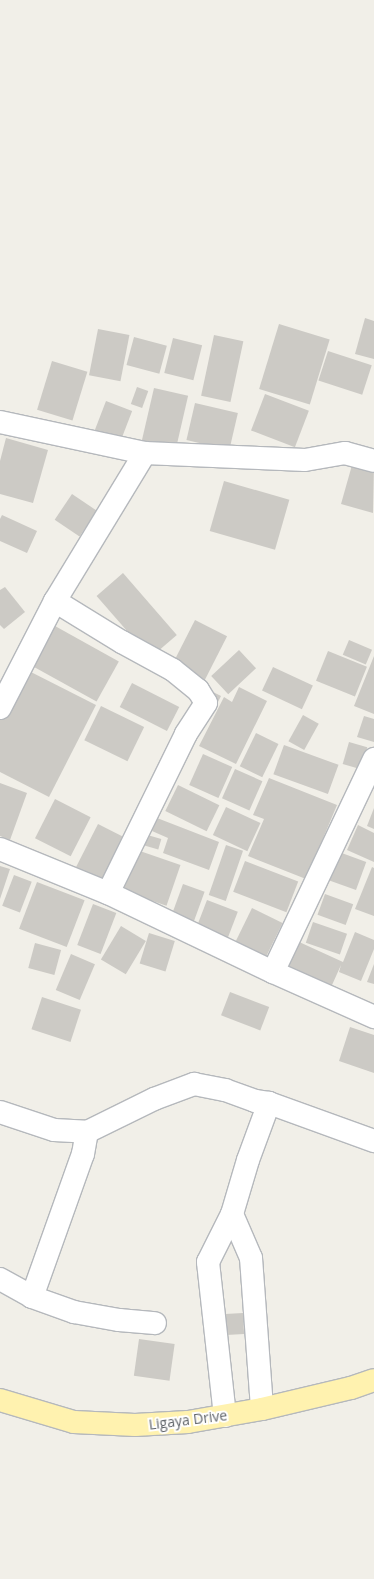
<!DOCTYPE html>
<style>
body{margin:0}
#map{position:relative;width:374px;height:1579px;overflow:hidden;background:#f1efe8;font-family:"Open Sans",sans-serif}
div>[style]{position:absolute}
.building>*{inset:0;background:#cccac5;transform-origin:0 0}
.roads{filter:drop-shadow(1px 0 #b5b8bc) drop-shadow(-1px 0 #b5b8bc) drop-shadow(0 1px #b5b8bc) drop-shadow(0 -1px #b5b8bc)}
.minor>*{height:22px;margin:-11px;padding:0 11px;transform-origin:11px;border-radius:11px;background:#fff}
.primary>*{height:22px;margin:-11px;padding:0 11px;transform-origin:11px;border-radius:11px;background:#fff2af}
span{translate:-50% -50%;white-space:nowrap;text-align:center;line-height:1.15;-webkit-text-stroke:4px #fff;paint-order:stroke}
.street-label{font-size:14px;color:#5f6368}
</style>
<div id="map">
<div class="building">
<div style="clip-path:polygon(365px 318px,374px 321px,374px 359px,355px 354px)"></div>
<div style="left:279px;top:324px;width:53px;height:68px;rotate:17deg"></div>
<div style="left:98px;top:329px;width:32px;height:47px;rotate:11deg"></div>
<div style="left:214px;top:335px;width:30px;height:62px;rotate:12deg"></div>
<div style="left:134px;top:337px;width:34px;height:29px;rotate:15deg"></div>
<div style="left:173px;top:338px;width:30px;height:36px;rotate:14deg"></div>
<div style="left:328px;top:351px;width:46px;height:31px;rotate:18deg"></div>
<div style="left:52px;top:361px;width:37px;height:51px;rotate:17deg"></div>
<div style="left:137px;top:387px;width:12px;height:18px;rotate:20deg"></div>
<div style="left:154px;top:388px;width:35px;height:55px;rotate:13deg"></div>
<div style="left:265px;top:394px;width:47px;height:39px;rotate:21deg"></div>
<div style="left:106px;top:401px;width:28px;height:34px;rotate:21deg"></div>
<div style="left:195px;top:403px;width:44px;height:38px;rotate:13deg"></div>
<div style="clip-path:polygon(6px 438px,48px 450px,33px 503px,0 494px,0 461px)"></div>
<div style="clip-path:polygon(354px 458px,374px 464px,373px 513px,341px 504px)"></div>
<div style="left:224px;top:481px;width:68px;height:52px;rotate:16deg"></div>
<div style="left:72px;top:494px;width:30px;height:31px;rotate:34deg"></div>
<div style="clip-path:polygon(2px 515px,37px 531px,27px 553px,0 541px,0 519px)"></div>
<div style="left:123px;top:573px;width:82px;height:35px;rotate:49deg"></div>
<div style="clip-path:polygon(5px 587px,25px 612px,4px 629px,0 625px,0 590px)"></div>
<div style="left:195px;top:620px;width:36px;height:51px;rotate:27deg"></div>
<div style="left:55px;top:626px;width:73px;height:46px;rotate:29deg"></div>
<div style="left:349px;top:640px;width:25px;height:16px;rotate:23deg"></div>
<div style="left:239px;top:650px;width:25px;height:38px;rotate:47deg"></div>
<div style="left:328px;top:651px;width:42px;height:32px;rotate:22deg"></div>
<div style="clip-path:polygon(374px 656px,374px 714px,354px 706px)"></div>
<div style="left:273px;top:667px;width:44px;height:26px;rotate:25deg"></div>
<div style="clip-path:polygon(25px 669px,96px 705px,49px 797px,0 772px,0 719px)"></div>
<div style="left:132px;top:683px;width:53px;height:27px;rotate:27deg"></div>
<div style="clip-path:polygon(239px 687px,267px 701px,236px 764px,199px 746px,224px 697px,232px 702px)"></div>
<div style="left:213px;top:692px;width:9px;height:16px;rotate:27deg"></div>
<div style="left:101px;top:706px;width:48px;height:38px;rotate:26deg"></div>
<div style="left:303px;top:715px;width:18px;height:30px;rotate:29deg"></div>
<div style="clip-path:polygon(364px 716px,374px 719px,374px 742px,357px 737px)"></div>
<div style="left:256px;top:733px;width:25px;height:37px;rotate:26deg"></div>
<div style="left:349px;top:742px;width:19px;height:23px;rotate:16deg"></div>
<div style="left:284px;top:745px;width:58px;height:31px;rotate:20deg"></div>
<div style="left:203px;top:754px;width:32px;height:34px;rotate:24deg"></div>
<div style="left:235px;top:769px;width:30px;height:32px;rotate:24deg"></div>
<div style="clip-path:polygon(269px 778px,337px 805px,306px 879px,248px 856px,264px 819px,253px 815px)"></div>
<div style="clip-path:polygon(0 783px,27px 793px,10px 840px,0 836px)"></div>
<div style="left:178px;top:785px;width:46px;height:29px;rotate:26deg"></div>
<div style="left:55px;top:799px;width:40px;height:44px;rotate:27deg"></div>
<div style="left:226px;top:807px;width:38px;height:31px;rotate:25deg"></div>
<div style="clip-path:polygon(374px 808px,374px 829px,367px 826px)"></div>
<div style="clip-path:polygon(157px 818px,219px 842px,209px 870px,163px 853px,168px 838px,152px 831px)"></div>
<div style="left:98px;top:824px;width:31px;height:55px;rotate:27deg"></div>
<div style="clip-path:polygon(358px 825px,374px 833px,374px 862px,347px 850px)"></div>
<div style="left:144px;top:834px;width:18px;height:11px;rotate:16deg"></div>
<div style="left:226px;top:845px;width:18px;height:53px;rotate:19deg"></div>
<div style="left:137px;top:850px;width:46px;height:43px;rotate:19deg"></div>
<div style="left:339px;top:852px;width:29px;height:30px;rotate:20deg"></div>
<div style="left:245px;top:861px;width:57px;height:33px;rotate:21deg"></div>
<div style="clip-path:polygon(0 866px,10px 869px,0 899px)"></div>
<div style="clip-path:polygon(372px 867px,374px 868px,374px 916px,355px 909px)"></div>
<div style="left:14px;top:875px;width:19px;height:33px;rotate:21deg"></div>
<div style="left:37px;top:882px;width:51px;height:50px;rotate:21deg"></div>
<div style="left:183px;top:884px;width:23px;height:40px;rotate:20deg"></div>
<div style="left:325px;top:894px;width:30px;height:22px;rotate:20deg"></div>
<div style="left:207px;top:900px;width:33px;height:34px;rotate:21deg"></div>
<div style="left:93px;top:904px;width:25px;height:44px;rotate:21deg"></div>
<div style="left:252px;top:908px;width:34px;height:41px;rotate:26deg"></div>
<div style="left:313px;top:922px;width:36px;height:22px;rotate:19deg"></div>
<div style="left:121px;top:926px;width:29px;height:39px;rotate:31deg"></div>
<div style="clip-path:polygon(355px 932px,374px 940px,374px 949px,361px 981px,339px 972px,341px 965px,328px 994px,282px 973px,297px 941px,343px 962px)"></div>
<div style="left:149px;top:933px;width:27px;height:32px;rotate:17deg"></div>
<div style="left:35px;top:943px;width:27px;height:26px;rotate:15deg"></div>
<div style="left:71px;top:954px;width:26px;height:39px;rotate:23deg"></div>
<div style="clip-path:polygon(374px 964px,374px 984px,367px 982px)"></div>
<div style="left:230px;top:992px;width:42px;height:25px;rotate:21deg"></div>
<div style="left:42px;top:997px;width:41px;height:34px;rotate:18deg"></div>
<div style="clip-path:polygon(350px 1027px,374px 1035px,374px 1073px,339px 1061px)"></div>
<div style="left:243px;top:1313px;width:21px;height:18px;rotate:87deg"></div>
<div style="left:139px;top:1339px;width:36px;height:37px;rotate:8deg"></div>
</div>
<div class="roads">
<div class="minor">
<div style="left:0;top:422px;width:148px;rotate:12.1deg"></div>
<div style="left:145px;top:453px;width:160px;rotate:2.5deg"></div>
<div style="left:305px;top:460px;width:41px;rotate:-9.9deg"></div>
<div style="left:345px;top:453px;width:30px;rotate:15deg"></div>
<div style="left:55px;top:601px;width:79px;rotate:31.5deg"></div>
<div style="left:122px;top:642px;width:58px;rotate:28.8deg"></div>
<div style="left:173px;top:670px;width:32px;rotate:39deg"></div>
<div style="left:198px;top:690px;width:15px;rotate:58deg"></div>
<div style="left:206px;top:703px;width:37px;rotate:123deg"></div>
<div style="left:186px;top:734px;width:177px;rotate:116.1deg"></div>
<div style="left:0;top:708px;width:120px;rotate:-62.8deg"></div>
<div style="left:55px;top:601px;width:173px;rotate:-58.7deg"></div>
<div style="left:0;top:849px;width:117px;rotate:22.2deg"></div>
<div style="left:108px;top:893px;width:183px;rotate:25.6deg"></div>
<div style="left:273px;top:972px;width:111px;rotate:24deg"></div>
<div style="left:273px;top:972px;width:236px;rotate:-64.6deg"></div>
<div style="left:0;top:1112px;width:57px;rotate:18.4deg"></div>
<div style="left:54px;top:1130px;width:33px;rotate:3deg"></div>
<div style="left:87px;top:1132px;width:75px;rotate:-26.2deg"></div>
<div style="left:154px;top:1099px;width:43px;rotate:-20.6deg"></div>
<div style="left:194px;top:1084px;width:32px;rotate:11deg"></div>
<div style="left:225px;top:1090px;width:32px;rotate:20deg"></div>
<div style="left:255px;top:1101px;width:14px;rotate:8deg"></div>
<div style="left:269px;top:1103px;width:112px;rotate:19.9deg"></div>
<div style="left:232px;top:1214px;width:48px;rotate:66.6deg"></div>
<div style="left:251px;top:1258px;width:151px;rotate:85.8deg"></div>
<div style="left:0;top:1279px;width:37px;rotate:29deg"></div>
<div style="left:32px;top:1297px;width:45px;rotate:19.7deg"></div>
<div style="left:74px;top:1312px;width:46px;rotate:10.1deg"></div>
<div style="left:119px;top:1320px;width:36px;rotate:5deg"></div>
<div style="left:32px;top:1297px;width:152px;rotate:-70.4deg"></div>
<div style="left:83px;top:1154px;width:22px;rotate:-80deg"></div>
<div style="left:225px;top:1416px;width:155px;rotate:-96.3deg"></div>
<div style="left:208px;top:1262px;width:54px;rotate:-63.4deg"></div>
<div style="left:232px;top:1214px;width:56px;rotate:-73.5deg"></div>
<div style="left:248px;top:1160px;width:61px;rotate:-69.8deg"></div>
</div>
<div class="primary">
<div style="left:0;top:1400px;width:77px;rotate:16.6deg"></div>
<div style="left:74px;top:1422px;width:61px;rotate:2.8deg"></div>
<div style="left:135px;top:1425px;width:53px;rotate:-3.2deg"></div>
<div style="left:188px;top:1422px;width:75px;rotate:-10deg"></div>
<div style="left:262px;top:1409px;width:91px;rotate:-13.3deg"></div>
<div style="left:351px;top:1388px;width:24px;rotate:-19deg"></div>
</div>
</div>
<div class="street-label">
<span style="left:188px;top:1420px;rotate:-7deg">Ligaya Drive</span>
</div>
</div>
